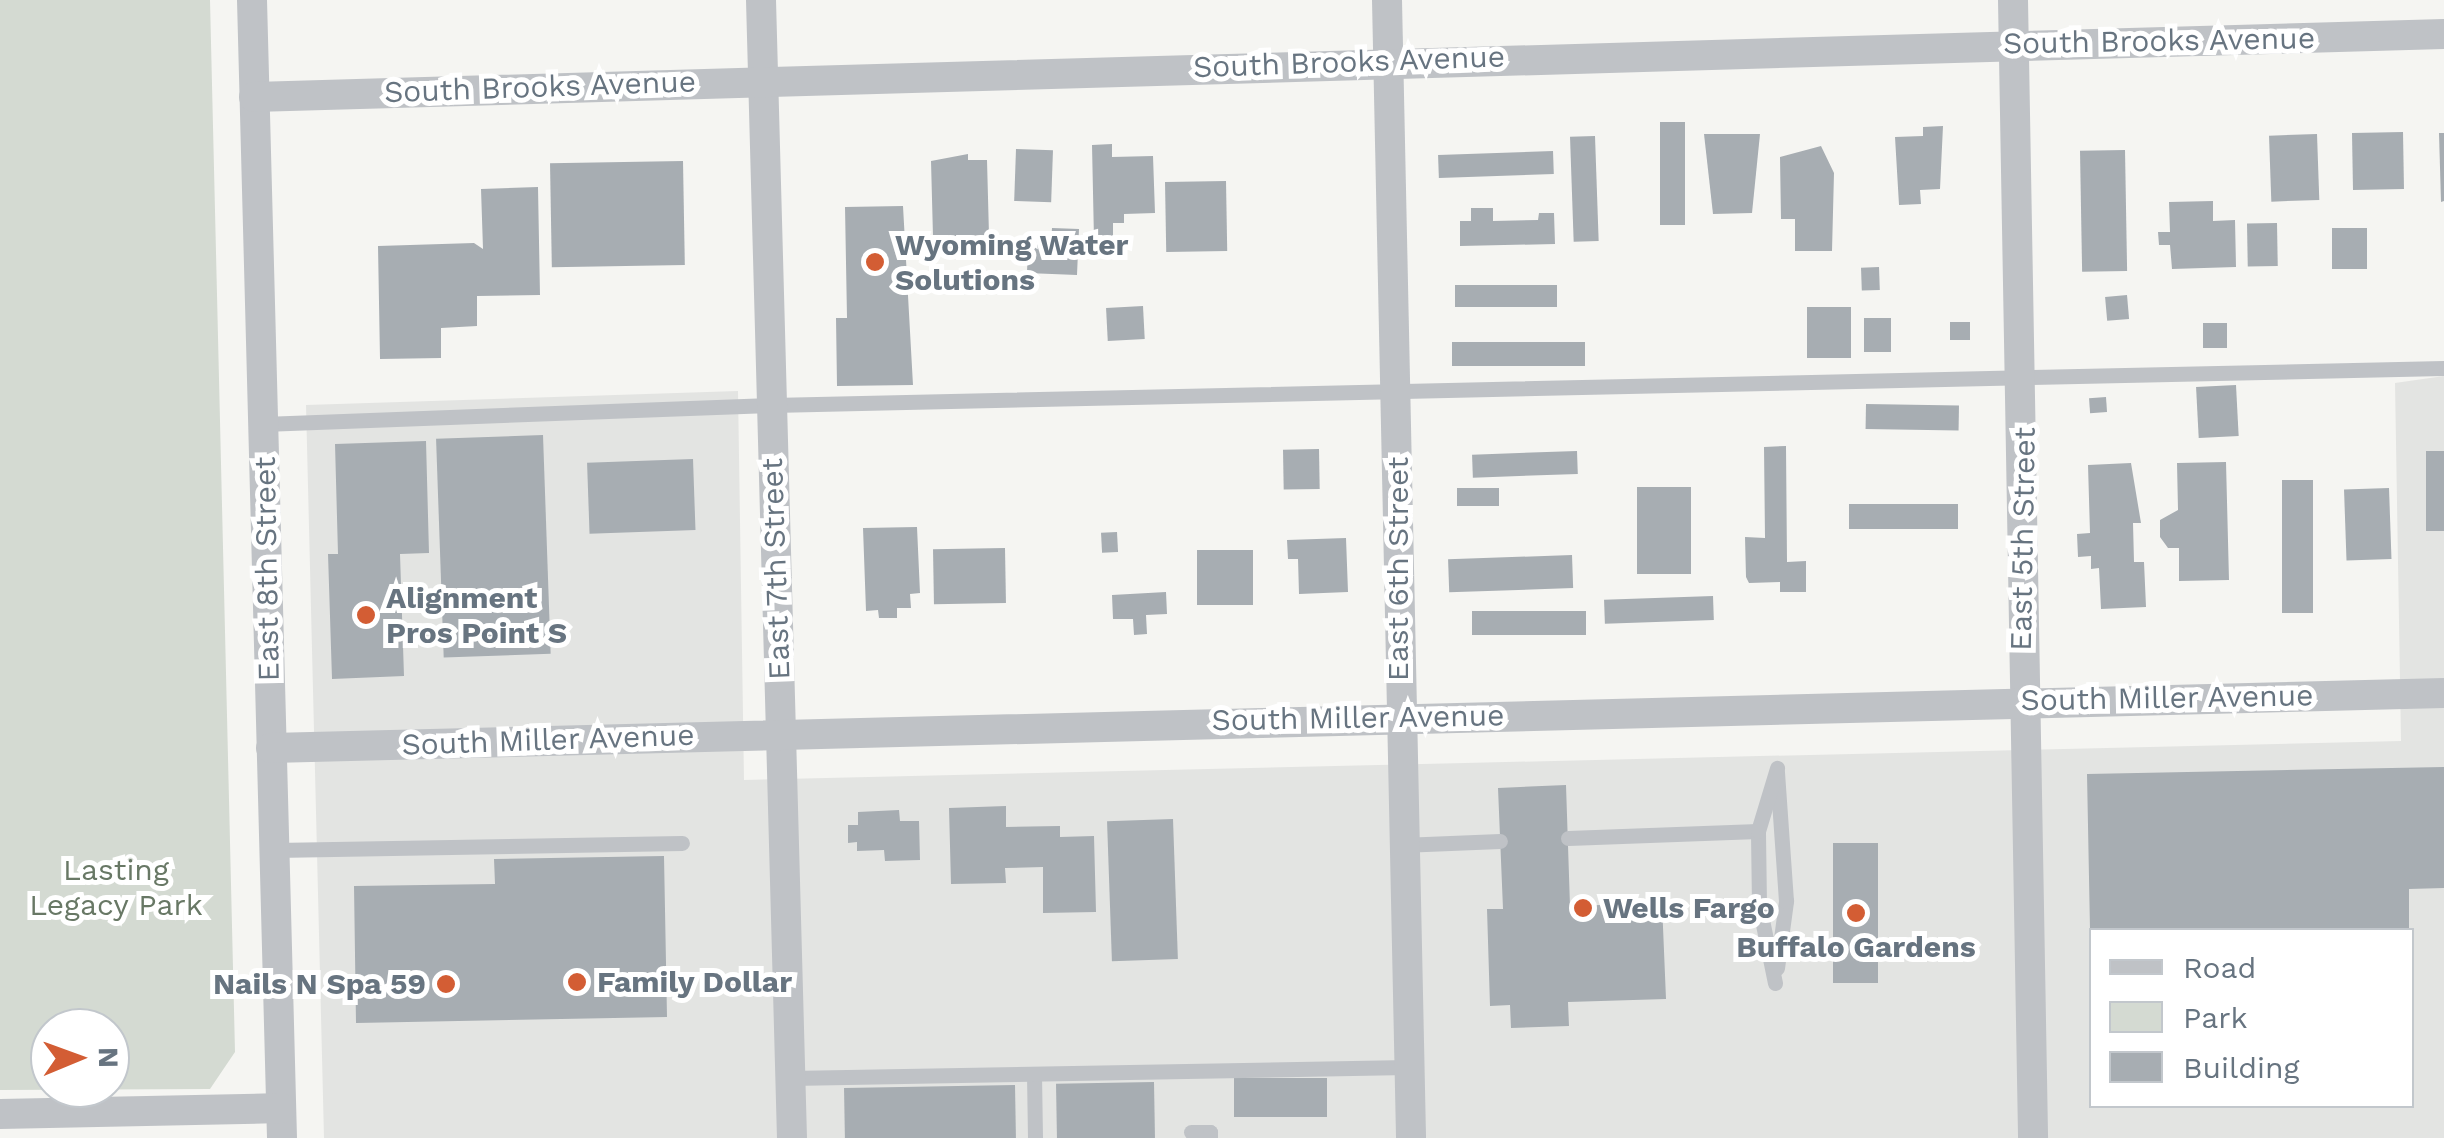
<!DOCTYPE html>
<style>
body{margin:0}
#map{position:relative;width:2444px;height:1138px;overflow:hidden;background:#f5f5f2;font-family:"Work Sans",sans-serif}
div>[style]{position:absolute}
.built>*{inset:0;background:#e3e4e2}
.green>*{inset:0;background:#d4dad2}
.building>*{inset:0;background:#a7adb2;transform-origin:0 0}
.lane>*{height:15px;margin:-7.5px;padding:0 7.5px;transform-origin:7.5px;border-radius:7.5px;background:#bfc2c6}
.street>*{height:30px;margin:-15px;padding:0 15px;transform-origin:15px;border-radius:15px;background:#bfc2c6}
.dots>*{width:28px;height:28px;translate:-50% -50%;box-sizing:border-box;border:5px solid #fff;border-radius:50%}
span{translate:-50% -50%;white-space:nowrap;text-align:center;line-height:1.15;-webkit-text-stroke:10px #fff;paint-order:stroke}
.street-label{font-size:30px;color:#677480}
.poi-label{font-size:30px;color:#677480;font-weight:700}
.left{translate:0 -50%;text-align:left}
.right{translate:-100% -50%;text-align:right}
.park-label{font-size:30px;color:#687865}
.legend{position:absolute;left:2089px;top:928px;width:325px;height:180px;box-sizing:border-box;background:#fff;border:2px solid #c2c7cc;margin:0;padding:12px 18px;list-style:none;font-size:30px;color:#677480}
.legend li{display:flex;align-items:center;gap:20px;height:50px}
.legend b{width:50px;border:2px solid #c2c7cc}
.north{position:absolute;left:30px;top:1008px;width:100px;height:100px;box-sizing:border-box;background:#fff;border:2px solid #c2c7cc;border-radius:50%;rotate:89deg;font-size:28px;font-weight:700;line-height:40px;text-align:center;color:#677480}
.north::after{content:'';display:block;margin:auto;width:35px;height:45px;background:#d35d34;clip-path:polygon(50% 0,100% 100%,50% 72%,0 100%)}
</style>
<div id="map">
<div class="built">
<div style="clip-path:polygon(evenodd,2444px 376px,2444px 1138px,324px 1138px,306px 405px,738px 391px,744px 780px,2401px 741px,2395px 383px,2444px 376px,2092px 930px,2412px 930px,2412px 1106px,2092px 1106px,2092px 930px)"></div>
</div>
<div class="green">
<div style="clip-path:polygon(evenodd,0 0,210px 0,235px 1052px,210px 1089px,0 1090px,0 0,50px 1028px,110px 1028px,110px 1088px,50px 1088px,50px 1028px)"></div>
</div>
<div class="building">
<div style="left:1660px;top:122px;width:25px;height:103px"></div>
<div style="clip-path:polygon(1943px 126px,1940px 189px,1920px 190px,1921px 204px,1899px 205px,1895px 137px,1923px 136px,1923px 127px)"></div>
<div style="left:2403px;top:132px;width:57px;height:51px;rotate:89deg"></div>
<div style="clip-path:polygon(2439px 133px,2444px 133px,2444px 201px,2441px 202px)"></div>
<div style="clip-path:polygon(1704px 134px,1760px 134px,1752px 213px,1713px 214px)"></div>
<div style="left:2317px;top:134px;width:66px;height:48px;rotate:88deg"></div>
<div style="left:1595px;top:136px;width:105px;height:25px;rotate:88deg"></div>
<div style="clip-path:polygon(1112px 144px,1112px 157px,1153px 156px,1155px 213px,1124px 214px,1124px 223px,1113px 223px,1113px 239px,1094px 240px,1092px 145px)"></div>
<div style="clip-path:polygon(1821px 146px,1834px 173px,1832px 251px,1795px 251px,1795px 219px,1781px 219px,1780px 157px)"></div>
<div style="left:1016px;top:149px;width:37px;height:52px;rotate:2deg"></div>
<div style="left:2125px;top:150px;width:121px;height:45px;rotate:89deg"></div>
<div style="left:1553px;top:151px;width:23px;height:115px;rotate:88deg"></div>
<div style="clip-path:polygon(968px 154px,968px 160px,987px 160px,989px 235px,933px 237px,931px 161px)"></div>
<div style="left:683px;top:161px;width:104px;height:133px;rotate:89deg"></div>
<div style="left:1226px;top:181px;width:70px;height:61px;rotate:89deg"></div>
<div style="clip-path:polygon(538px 187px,540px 295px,477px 296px,477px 326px,441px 328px,441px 358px,380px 359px,378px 246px,474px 243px,483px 249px,481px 189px)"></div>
<div style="clip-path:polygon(2213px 201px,2213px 221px,2235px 220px,2236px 267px,2172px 269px,2170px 245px,2159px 245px,2158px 232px,2170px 232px,2169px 202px)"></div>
<div style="clip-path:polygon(903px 206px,913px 385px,837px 386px,836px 318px,847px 318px,845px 207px)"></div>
<div style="clip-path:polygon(1471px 208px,1493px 208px,1493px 221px,1538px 220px,1539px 213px,1554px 213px,1555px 244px,1460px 246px,1460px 221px,1471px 221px)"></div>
<div style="left:2277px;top:223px;width:43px;height:30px;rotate:89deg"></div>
<div style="clip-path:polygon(1052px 228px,1079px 229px,1077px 275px,1027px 273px,1028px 241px,1051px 242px)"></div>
<div style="left:2332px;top:228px;width:35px;height:41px"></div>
<div style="left:1879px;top:267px;width:23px;height:18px;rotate:88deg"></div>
<div style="left:1557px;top:285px;width:22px;height:102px;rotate:90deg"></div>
<div style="left:2127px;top:295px;width:24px;height:22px;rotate:85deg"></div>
<div style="left:1143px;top:306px;width:33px;height:37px;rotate:87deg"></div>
<div style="left:1807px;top:307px;width:44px;height:51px"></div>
<div style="left:1864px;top:318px;width:27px;height:34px"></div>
<div style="left:1950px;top:322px;width:20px;height:18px"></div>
<div style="left:2203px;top:323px;width:24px;height:25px"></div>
<div style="left:1585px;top:342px;width:24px;height:133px;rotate:90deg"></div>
<div style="left:2236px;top:385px;width:51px;height:40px;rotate:87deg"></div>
<div style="left:2106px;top:397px;width:15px;height:17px;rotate:86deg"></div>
<div style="left:1866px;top:404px;width:93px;height:25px;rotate:1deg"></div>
<div style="left:543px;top:435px;width:219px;height:107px;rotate:88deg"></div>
<div style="clip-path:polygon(426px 441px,429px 553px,400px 554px,404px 676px,332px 679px,328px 554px,338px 554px,335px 444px)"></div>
<div style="clip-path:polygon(1786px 446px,1787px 562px,1806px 561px,1806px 592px,1780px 592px,1780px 582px,1749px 583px,1746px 577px,1745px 537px,1765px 538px,1764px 447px)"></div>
<div style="left:1319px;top:449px;width:40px;height:36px;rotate:89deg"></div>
<div style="left:1577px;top:451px;width:23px;height:105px;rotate:88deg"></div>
<div style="left:2444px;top:451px;width:80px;height:18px;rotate:90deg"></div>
<div style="left:693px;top:459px;width:71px;height:106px;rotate:88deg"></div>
<div style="clip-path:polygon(2226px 462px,2229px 580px,2179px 581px,2179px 548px,2168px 548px,2160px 537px,2160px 520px,2178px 510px,2177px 463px)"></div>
<div style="clip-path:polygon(2131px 463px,2141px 523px,2133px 523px,2134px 562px,2144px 562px,2146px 607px,2101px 609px,2099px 568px,2091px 569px,2091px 556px,2078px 557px,2077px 534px,2090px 533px,2088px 465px)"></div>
<div style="left:2282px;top:480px;width:31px;height:133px"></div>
<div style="left:1637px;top:487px;width:54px;height:87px"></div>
<div style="left:1457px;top:488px;width:42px;height:18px"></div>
<div style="left:2389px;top:488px;width:71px;height:45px;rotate:88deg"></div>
<div style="left:1958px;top:504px;width:25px;height:109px;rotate:90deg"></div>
<div style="clip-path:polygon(917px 527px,920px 593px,910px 594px,911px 608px,897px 608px,897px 618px,879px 618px,878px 610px,866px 611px,863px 528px)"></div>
<div style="left:1117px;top:532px;width:20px;height:16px;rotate:87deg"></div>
<div style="clip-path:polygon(1346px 538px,1348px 592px,1299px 594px,1298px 559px,1288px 559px,1287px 540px)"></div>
<div style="left:1005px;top:548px;width:55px;height:72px;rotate:89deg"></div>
<div style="left:1197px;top:550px;width:56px;height:55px"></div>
<div style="left:1572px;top:555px;width:33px;height:124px;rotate:88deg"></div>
<div style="clip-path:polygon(1166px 592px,1167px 614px,1146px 615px,1147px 634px,1134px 635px,1133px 619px,1113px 619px,1112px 595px)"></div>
<div style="left:1713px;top:596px;width:24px;height:109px;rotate:88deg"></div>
<div style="left:1586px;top:611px;width:24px;height:114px;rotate:90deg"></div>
<div style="clip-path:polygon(2444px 767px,2444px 888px,2409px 889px,2409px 930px,2090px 930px,2087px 774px)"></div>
<div style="clip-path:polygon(1566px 785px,1570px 906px,1662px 903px,1666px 999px,1568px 1002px,1569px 1026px,1511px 1028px,1510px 1005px,1490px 1006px,1487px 909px,1503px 909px,1498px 788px)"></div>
<div style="clip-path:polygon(1006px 806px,1006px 827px,1060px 826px,1060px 837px,1094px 836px,1096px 912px,1043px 913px,1043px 867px,1005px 868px,1006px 883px,951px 884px,949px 808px)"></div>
<div style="clip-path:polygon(899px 810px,900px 821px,919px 821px,920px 860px,885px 861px,884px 850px,857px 851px,857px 842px,848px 843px,848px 825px,858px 825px,858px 812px)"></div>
<div style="left:1173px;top:819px;width:140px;height:66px;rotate:88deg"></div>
<div style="left:1833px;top:843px;width:45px;height:140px"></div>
<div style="clip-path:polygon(664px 856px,667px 1017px,356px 1023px,354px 886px,495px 884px,494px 859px)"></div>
<div style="left:1327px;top:1078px;width:39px;height:93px;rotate:90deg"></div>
<div style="left:1154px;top:1082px;width:56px;height:98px;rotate:89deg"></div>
<div style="left:1015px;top:1085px;width:53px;height:171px;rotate:89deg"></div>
</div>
<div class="lane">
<div style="left:263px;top:424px;width:509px;rotate:-2.14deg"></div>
<div style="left:772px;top:405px;width:1672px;rotate:-1.27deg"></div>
<div style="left:1568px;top:838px;width:190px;rotate:-2.1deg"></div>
<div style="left:1401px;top:845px;width:99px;rotate:-2.3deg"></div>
<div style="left:275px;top:850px;width:407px;rotate:-1deg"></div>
<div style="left:1777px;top:968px;width:68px;rotate:-82.3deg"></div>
<div style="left:1786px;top:901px;width:129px;rotate:-94deg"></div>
<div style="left:1775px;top:983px;width:80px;rotate:-101.6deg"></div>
<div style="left:1759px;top:905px;width:74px;rotate:-90.8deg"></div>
<div style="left:1758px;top:831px;width:66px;rotate:-73.2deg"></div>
<div style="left:1034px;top:1074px;width:64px;rotate:89.1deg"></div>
<div style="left:790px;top:1078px;width:618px;rotate:-1.02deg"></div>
<div style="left:1191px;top:1132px;width:19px"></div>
<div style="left:1210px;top:1132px;width:6px;rotate:90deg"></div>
</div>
<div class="street">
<div style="left:252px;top:0;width:1138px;rotate:88.49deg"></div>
<div style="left:761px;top:0;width:1138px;rotate:88.44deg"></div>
<div style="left:1387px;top:0;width:1138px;rotate:88.79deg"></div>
<div style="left:2013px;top:0;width:1138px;rotate:88.99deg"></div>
<div style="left:254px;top:97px;width:2191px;rotate:-1.65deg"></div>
<div style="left:271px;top:748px;width:2174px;rotate:-1.45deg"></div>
<div style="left:0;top:1114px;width:281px;rotate:-1.2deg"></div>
</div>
<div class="dots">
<div style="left:875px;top:262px;background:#d35d34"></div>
<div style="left:366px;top:615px;background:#d35d34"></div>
<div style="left:1583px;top:908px;background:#d35d34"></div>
<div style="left:1856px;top:913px;background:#d35d34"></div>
<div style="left:577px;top:982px;background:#d35d34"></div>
<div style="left:446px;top:984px;background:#d35d34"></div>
</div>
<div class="street-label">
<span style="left:2159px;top:41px;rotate:-1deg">South Brooks Avenue</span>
<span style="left:1349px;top:62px;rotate:-2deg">South Brooks Avenue</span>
<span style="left:540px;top:87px;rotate:-2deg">South Brooks Avenue</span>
<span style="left:2023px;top:539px;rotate:-89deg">East 5th Street</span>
<span style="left:267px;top:569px;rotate:-91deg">East 8th Street</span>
<span style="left:776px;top:569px;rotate:-92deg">East 7th Street</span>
<span style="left:1398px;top:569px;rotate:-90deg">East 6th Street</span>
<span style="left:2167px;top:698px;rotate:-1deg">South Miller Avenue</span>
<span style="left:1358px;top:718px;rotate:-1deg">South Miller Avenue</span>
<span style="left:548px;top:740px;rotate:-2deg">South Miller Avenue</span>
</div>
<div class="poi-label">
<span class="left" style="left:895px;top:262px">Wyoming Water<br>Solutions</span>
<span class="left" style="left:386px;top:615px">Alignment<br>Pros Point S</span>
<span class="left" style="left:1603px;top:908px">Wells Fargo</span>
<span style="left:1856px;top:947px">Buffalo Gardens</span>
<span class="left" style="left:597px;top:982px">Family Dollar</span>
<span class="right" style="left:426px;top:984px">Nails N Spa 59</span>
</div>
<div class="park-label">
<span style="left:116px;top:887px">Lasting<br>Legacy Park</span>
</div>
<ul class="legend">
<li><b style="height:12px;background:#bfc2c6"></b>Road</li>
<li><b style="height:28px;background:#d4dad2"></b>Park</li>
<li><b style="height:28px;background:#a7adb2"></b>Building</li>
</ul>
<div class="north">N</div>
</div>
